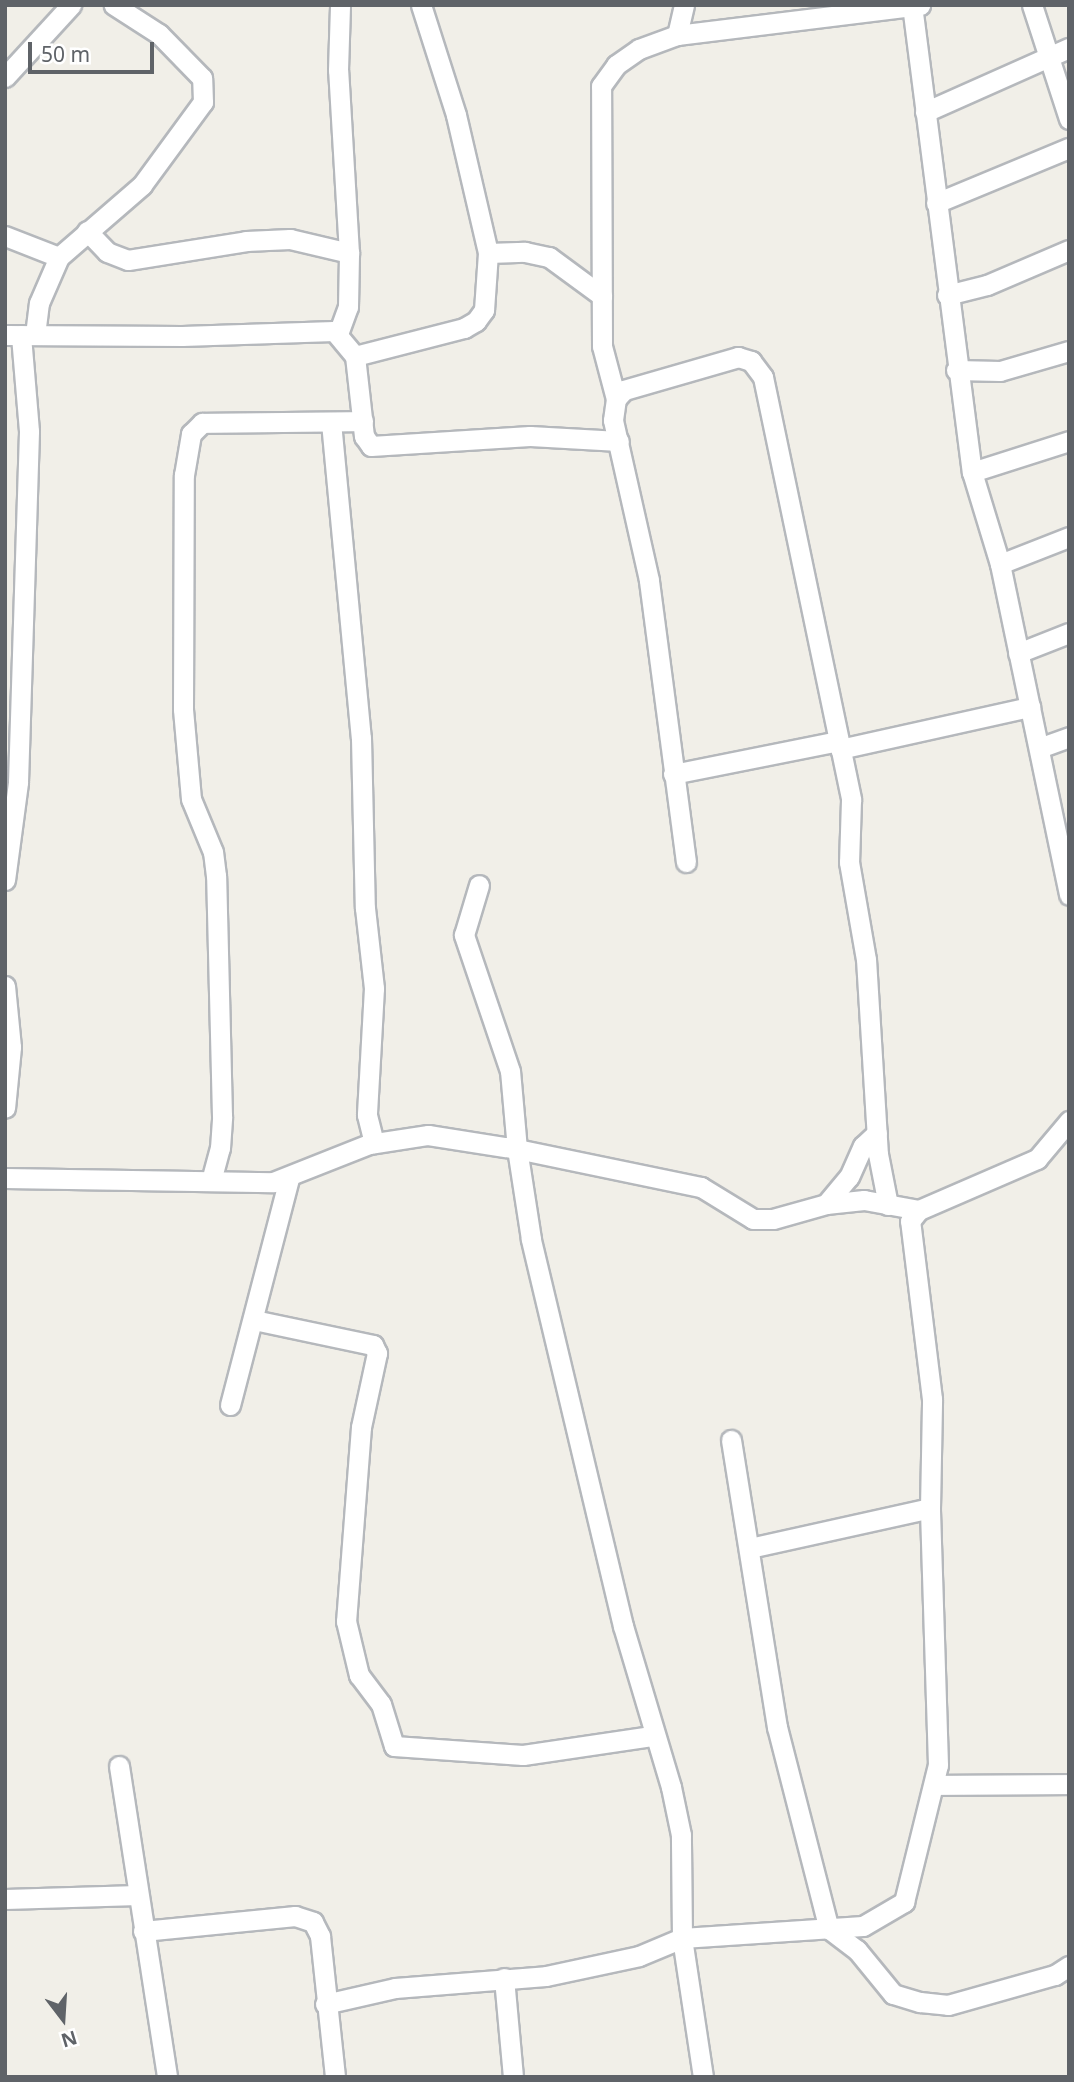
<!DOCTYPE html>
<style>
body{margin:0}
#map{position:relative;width:1074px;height:2082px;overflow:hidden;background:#f1efe8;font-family:"Noto Sans",sans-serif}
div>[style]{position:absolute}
.roads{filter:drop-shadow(2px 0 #b5b8bc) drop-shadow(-2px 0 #b5b8bc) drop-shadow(0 2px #b5b8bc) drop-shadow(0 -2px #b5b8bc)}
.minor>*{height:19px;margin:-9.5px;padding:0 9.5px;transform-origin:9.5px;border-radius:9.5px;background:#fff}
span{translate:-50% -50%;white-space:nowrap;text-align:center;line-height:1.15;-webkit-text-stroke:6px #fff;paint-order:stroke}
.frame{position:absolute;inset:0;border:7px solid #5f6368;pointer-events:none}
.north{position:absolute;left:28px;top:1984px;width:70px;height:70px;-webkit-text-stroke:5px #fff;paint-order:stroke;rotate:163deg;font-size:19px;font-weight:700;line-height:28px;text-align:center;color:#5f6368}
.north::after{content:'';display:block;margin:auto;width:24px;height:32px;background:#5f6368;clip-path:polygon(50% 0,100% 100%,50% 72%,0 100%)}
.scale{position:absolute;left:28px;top:42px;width:126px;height:32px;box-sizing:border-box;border:4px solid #5f6368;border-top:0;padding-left:9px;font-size:21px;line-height:24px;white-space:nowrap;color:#5f6368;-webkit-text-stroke:5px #fff;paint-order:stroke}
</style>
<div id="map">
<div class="roads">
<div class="minor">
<div style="left:421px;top:5px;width:115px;rotate:72.3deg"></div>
<div style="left:456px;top:115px;width:142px;rotate:76.9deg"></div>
<div style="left:684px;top:5px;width:31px;rotate:103deg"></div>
<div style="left:677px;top:35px;width:245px;rotate:-7deg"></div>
<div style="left:912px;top:5px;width:471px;rotate:82.7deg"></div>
<div style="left:972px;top:472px;width:96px;rotate:73.1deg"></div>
<div style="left:1000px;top:564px;width:338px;rotate:78.2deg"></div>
<div style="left:1032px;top:5px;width:120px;rotate:72deg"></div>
<div style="left:5px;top:77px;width:98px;rotate:-47.5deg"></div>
<div style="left:925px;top:112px;width:158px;rotate:-24deg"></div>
<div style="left:936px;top:203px;width:144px;rotate:-22.5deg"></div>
<div style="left:87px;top:231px;width:29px;rotate:46deg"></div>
<div style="left:107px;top:252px;width:22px;rotate:21deg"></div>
<div style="left:128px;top:260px;width:120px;rotate:-9.1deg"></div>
<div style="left:246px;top:241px;width:44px;rotate:-2.6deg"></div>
<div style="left:290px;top:239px;width:61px;rotate:13.3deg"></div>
<div style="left:5px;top:236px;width:58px;rotate:21.3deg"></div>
<div style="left:947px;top:295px;width:41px;rotate:-14deg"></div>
<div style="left:987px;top:285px;width:89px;rotate:-23.1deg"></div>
<div style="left:338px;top:334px;width:29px;rotate:-70deg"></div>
<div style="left:348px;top:307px;width:54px;rotate:-88.9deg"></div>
<div style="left:349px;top:253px;width:183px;rotate:-93.4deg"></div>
<div style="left:338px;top:70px;width:65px;rotate:-88.2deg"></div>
<div style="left:5px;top:335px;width:177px;rotate:0.3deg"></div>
<div style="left:182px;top:336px;width:152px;rotate:-1.9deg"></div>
<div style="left:334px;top:331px;width:33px;rotate:50deg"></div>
<div style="left:355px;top:356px;width:81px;rotate:83.6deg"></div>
<div style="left:364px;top:436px;width:12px;rotate:55deg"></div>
<div style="left:371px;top:446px;width:159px;rotate:-3.6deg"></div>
<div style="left:530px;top:436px;width:89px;rotate:3.2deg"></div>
<div style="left:35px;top:335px;width:32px;rotate:-83deg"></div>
<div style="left:39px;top:303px;width:50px;rotate:-66.5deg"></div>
<div style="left:59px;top:257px;width:110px;rotate:-40.9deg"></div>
<div style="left:142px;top:185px;width:103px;rotate:-53.7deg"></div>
<div style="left:203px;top:102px;width:24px;rotate:-92deg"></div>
<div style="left:202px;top:78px;width:62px;rotate:-134.3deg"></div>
<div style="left:159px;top:34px;width:54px;rotate:-147.2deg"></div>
<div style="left:355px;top:356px;width:113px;rotate:-14.4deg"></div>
<div style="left:464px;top:328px;width:14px;rotate:-30deg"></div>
<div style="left:476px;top:321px;width:14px;rotate:-54deg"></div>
<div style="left:484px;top:310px;width:57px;rotate:-86deg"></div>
<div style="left:488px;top:253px;width:37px;rotate:-2deg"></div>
<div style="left:525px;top:252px;width:25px;rotate:12deg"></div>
<div style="left:549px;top:257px;width:66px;rotate:36.3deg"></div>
<div style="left:956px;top:370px;width:44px;rotate:1.3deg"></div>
<div style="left:1000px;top:371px;width:72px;rotate:-16.2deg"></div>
<div style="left:616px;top:399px;width:55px;rotate:-104.8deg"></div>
<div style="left:602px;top:346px;width:260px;rotate:-90.2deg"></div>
<div style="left:601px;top:86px;width:26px;rotate:-54deg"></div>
<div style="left:616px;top:65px;width:28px;rotate:-35deg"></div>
<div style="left:639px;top:49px;width:40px;rotate:-20.2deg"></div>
<div style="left:331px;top:422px;width:317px;rotate:84.6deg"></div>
<div style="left:361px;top:738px;width:170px;rotate:88.7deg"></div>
<div style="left:365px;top:908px;width:81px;rotate:83.6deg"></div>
<div style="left:374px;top:988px;width:127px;rotate:93.2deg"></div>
<div style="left:367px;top:1115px;width:29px;rotate:76deg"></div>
<div style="left:972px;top:472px;width:102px;rotate:-17.7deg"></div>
<div style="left:1000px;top:564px;width:74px;rotate:-21.4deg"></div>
<div style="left:1018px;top:653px;width:55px;rotate:-21.4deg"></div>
<div style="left:1039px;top:748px;width:32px;rotate:-20deg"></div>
<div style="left:840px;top:749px;width:195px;rotate:-12.5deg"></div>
<div style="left:673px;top:774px;width:168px;rotate:-11.3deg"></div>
<div style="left:686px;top:862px;width:284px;rotate:-97.5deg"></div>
<div style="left:649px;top:580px;width:164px;rotate:-102.7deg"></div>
<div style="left:613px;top:420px;width:21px;rotate:-82deg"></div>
<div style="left:616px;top:399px;width:12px;rotate:-48deg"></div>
<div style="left:624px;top:390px;width:119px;rotate:-16.1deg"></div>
<div style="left:738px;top:357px;width:14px;rotate:17deg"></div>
<div style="left:751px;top:361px;width:20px;rotate:53deg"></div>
<div style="left:763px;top:377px;width:432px;rotate:78.2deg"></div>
<div style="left:851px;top:800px;width:62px;rotate:91.8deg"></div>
<div style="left:849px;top:862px;width:98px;rotate:80.1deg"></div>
<div style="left:866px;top:959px;width:195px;rotate:86.5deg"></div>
<div style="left:878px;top:1154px;width:52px;rotate:78.9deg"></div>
<div style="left:5px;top:880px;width:99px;rotate:-82.4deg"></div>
<div style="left:18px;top:782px;width:351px;rotate:-88.2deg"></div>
<div style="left:29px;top:431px;width:96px;rotate:-94.8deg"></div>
<div style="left:5px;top:986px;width:61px;rotate:84.4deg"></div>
<div style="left:11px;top:1047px;width:61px;rotate:95.6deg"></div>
<div style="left:5px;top:1178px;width:268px;rotate:0.9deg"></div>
<div style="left:273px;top:1182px;width:103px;rotate:-21.6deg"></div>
<div style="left:369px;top:1144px;width:60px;rotate:-8.7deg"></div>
<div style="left:428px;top:1135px;width:90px;rotate:8.9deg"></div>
<div style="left:517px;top:1149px;width:188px;rotate:11.7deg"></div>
<div style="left:701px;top:1187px;width:61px;rotate:31.6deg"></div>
<div style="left:753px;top:1219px;width:20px"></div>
<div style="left:773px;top:1219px;width:55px;rotate:-15.8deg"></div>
<div style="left:826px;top:1204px;width:38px;rotate:-6deg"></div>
<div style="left:864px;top:1200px;width:56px;rotate:10.3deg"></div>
<div style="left:211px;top:1181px;width:34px;rotate:-75deg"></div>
<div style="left:220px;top:1148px;width:32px;rotate:-86deg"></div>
<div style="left:222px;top:1116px;width:240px;rotate:-91.4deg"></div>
<div style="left:216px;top:876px;width:24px;rotate:-97deg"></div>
<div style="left:213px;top:852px;width:57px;rotate:-112.5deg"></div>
<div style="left:191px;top:799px;width:90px;rotate:-95.1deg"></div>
<div style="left:183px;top:709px;width:234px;rotate:-89.8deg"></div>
<div style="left:184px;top:475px;width:42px;rotate:-80.3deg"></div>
<div style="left:191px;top:434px;width:16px;rotate:-45deg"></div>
<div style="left:202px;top:423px;width:161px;rotate:-0.7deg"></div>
<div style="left:826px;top:1204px;width:35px;rotate:-50deg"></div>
<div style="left:849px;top:1177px;width:34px;rotate:-66deg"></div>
<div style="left:863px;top:1146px;width:19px;rotate:-43deg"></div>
<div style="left:254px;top:1320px;width:122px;rotate:11.9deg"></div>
<div style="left:373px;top:1345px;width:9px;rotate:63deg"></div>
<div style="left:377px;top:1353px;width:76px;rotate:102.2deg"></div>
<div style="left:361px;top:1427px;width:195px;rotate:94.4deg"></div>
<div style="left:346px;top:1621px;width:56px;rotate:76.5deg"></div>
<div style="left:359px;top:1675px;width:36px;rotate:53deg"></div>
<div style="left:381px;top:1704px;width:44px;rotate:72.8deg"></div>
<div style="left:394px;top:1746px;width:129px;rotate:4deg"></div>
<div style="left:523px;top:1755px;width:130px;rotate:-8.4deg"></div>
<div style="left:230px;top:1405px;width:234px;rotate:-75.4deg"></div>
<div style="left:731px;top:1440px;width:291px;rotate:80.9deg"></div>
<div style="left:777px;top:1727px;width:209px;rotate:75.6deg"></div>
<div style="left:829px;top:1929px;width:35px;rotate:37deg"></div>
<div style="left:857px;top:1950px;width:57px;rotate:50.7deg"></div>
<div style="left:893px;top:1994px;width:28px;rotate:17deg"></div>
<div style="left:920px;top:2002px;width:28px;rotate:6deg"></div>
<div style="left:948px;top:2005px;width:111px;rotate:-15.7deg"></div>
<div style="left:1055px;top:1975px;width:17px;rotate:-33deg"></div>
<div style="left:750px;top:1548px;width:184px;rotate:-12.5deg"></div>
<div style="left:119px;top:1766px;width:315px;rotate:81.2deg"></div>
<div style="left:934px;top:1785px;width:135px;rotate:-0.4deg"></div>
<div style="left:5px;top:1899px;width:133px;rotate:-1.7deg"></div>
<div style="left:143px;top:1931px;width:153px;rotate:-5.6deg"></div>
<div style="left:295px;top:1916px;width:19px;rotate:18deg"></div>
<div style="left:313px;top:1922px;width:16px;rotate:63deg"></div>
<div style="left:320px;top:1936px;width:142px;rotate:83.9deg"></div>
<div style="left:504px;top:1978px;width:99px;rotate:84.8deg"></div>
<div style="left:325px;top:2004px;width:72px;rotate:-12.9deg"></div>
<div style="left:395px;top:1988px;width:151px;rotate:-4.5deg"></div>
<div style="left:546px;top:1976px;width:95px;rotate:-12.1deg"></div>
<div style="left:639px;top:1956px;width:47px;rotate:-22.7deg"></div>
<div style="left:682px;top:1938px;width:103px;rotate:-90.6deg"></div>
<div style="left:681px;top:1835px;width:49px;rotate:-101.8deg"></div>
<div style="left:671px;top:1787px;width:168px;rotate:-106.6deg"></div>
<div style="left:623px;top:1626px;width:398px;rotate:-103.4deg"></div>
<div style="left:531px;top:1239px;width:91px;rotate:-98.8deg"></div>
<div style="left:517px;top:1149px;width:78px;rotate:-95.1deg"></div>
<div style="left:510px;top:1071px;width:144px;rotate:-108.7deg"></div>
<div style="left:464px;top:935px;width:52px;rotate:-73.3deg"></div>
<div style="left:703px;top:2077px;width:141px;rotate:-98.6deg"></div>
<div style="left:682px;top:1938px;width:181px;rotate:-3.8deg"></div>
<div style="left:863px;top:1926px;width:48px;rotate:-30.3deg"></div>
<div style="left:904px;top:1902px;width:141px;rotate:-76.1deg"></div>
<div style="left:938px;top:1765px;width:257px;rotate:-91.8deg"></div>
<div style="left:930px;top:1508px;width:109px;rotate:-88.9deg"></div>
<div style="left:932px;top:1399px;width:179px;rotate:-97deg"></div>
<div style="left:910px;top:1221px;width:14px;rotate:-51deg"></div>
<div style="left:919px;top:1210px;width:129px;rotate:-23.4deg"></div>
<div style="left:1037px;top:1159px;width:50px;rotate:-49.9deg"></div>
</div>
</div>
<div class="frame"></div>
<div class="north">N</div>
<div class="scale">50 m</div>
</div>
